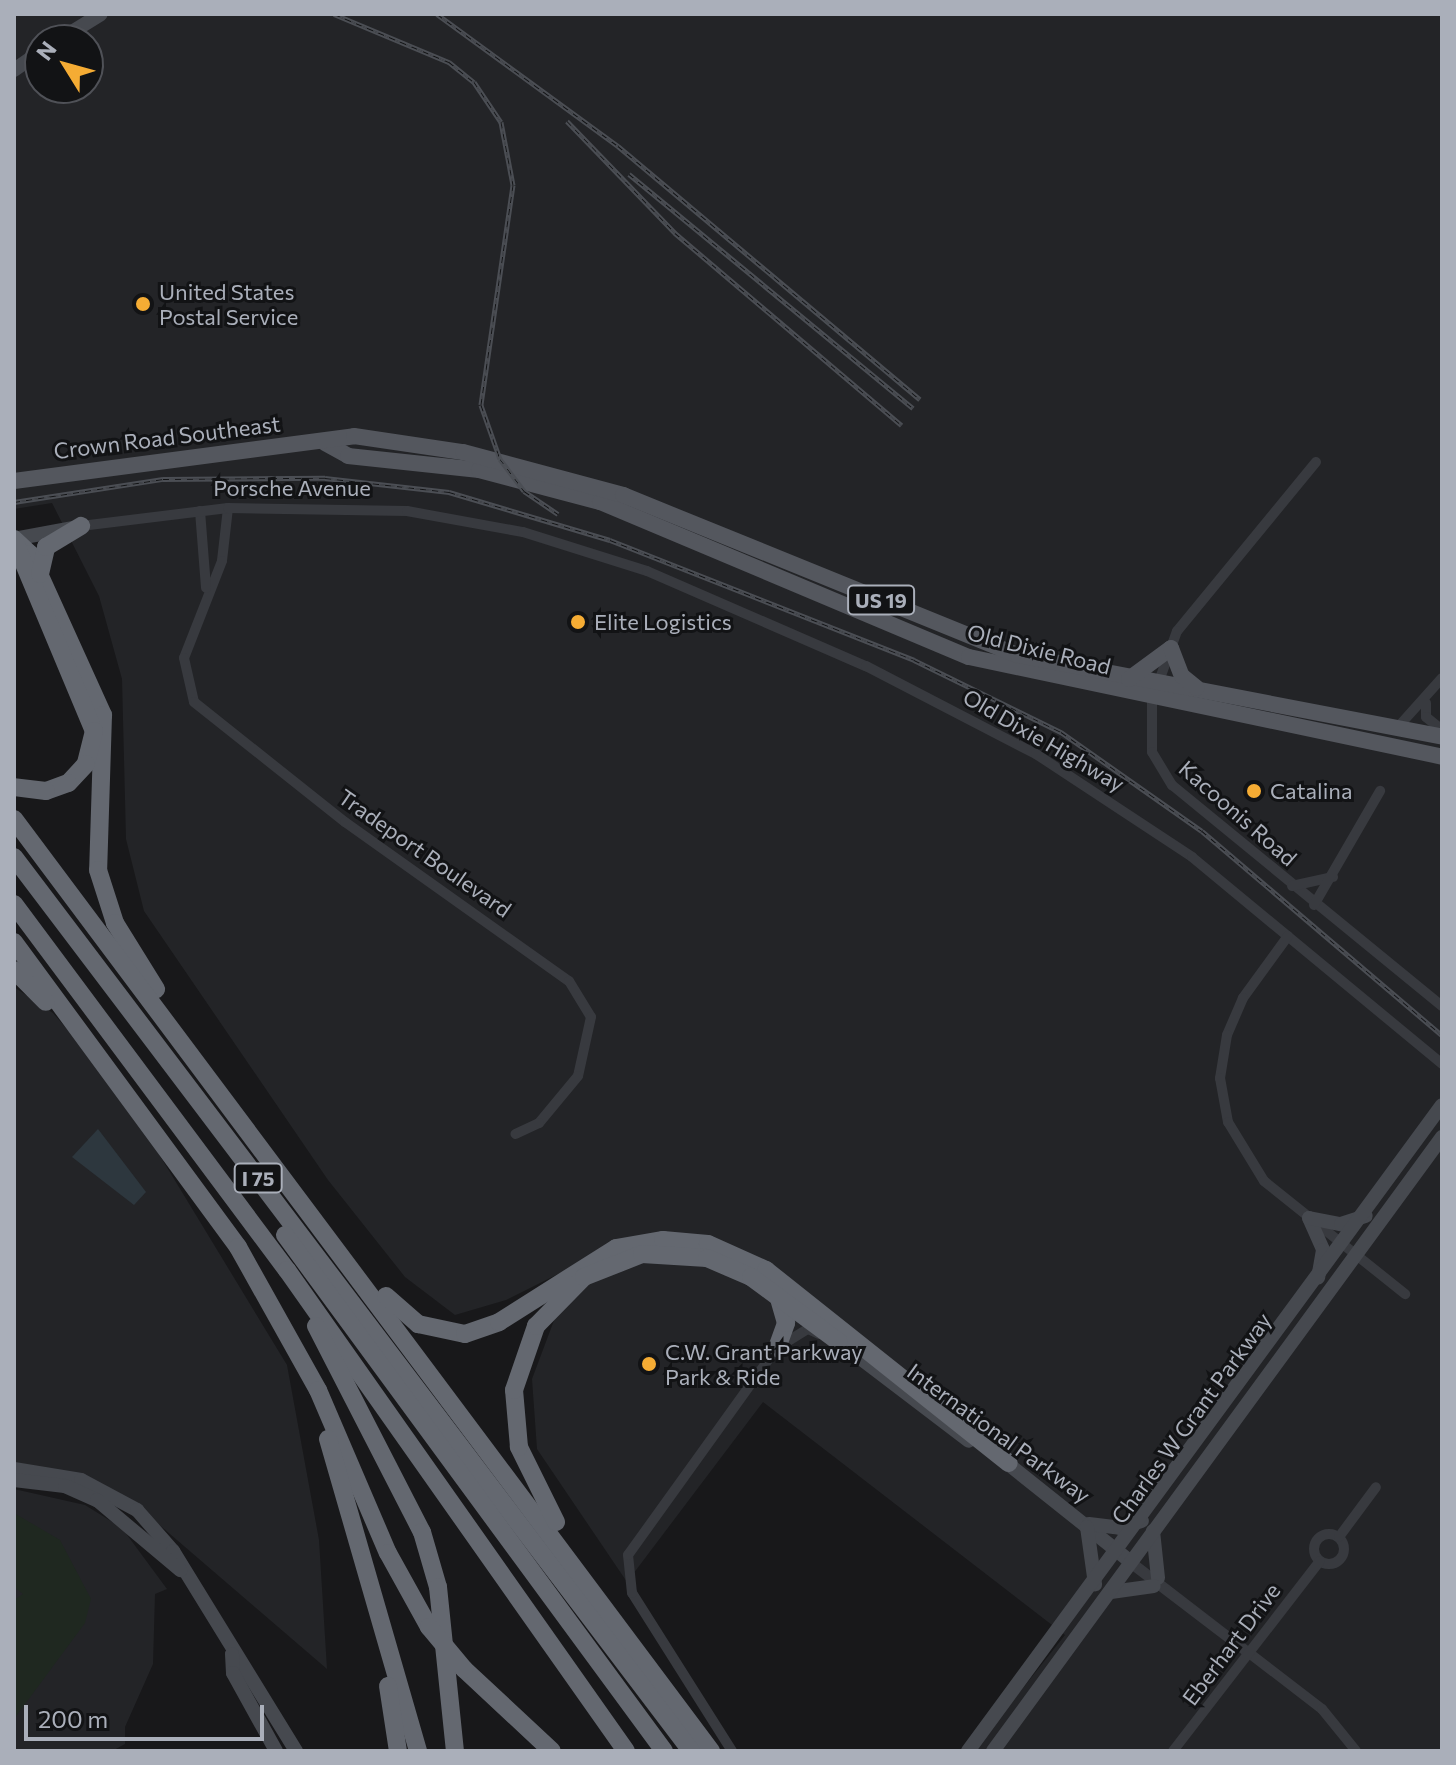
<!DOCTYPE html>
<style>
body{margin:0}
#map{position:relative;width:1456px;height:1765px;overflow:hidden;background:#18181a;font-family:Commissioner,sans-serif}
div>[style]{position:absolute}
.built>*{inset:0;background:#232427}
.green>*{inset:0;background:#1f2820}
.water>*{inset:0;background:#2d373e}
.street>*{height:10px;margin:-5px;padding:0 5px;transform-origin:5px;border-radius:5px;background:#383a3f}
.street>.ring{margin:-5px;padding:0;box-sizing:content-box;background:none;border:10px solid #383a3f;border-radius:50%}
.secondary>*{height:14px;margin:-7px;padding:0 7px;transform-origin:7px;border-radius:7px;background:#46494f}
.primary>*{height:16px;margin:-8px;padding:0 8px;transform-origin:8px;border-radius:8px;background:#54575e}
.highway>*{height:18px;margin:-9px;padding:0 9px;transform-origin:9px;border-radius:9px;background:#646870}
.rail>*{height:5px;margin-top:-2.5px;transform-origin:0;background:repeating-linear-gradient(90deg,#121315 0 6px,#4b4e54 0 12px);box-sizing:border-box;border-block:2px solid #4b4e54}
.highway-bridge>*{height:18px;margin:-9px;padding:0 9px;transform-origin:9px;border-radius:9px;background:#646870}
.dots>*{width:22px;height:22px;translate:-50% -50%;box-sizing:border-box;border:4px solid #121315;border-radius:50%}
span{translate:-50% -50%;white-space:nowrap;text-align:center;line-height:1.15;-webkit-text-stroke:6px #121315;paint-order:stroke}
.shield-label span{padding:2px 6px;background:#121315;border:2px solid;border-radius:6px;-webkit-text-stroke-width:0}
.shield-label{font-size:20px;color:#aaafba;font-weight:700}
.poi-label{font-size:22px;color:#aaafba}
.left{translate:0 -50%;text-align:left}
.street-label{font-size:22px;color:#aaafba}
.frame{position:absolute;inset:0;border:16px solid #aaafba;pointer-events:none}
.north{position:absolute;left:24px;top:24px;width:80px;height:80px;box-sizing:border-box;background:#121315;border:2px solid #4f5157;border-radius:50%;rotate:307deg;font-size:22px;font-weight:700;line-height:32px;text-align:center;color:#aaafba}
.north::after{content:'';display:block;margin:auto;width:28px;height:36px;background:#f5ac34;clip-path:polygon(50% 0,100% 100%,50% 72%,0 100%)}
.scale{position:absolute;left:24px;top:1705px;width:240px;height:36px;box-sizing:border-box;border:4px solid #aaafba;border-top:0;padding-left:10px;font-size:24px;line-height:28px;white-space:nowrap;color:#aaafba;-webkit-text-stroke:6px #121315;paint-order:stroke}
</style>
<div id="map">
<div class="built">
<div style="clip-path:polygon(evenodd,14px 14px,1442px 14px,1442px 1751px,973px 1751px,1065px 1635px,763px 1402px,627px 1582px,537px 1449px,532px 1379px,559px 1307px,598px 1254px,506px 1300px,455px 1315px,405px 1277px,328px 1180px,144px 911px,126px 839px,122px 679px,99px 596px,52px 503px,14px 509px,14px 14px,40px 40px,88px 40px,88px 88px,40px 88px,40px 40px)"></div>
<div style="clip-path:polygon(14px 987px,53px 1013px,120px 1090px,287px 1365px,319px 1540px,327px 1669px,156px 1522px,87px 1483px,14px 1473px)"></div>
<div style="clip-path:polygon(14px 1489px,85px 1505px,122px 1528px,167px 1589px,155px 1594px,153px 1664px,125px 1727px,125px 1744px,112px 1751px,14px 1751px)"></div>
</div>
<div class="green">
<div style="clip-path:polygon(14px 1513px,60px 1540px,91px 1599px,85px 1623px,14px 1719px,14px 1600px,23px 1594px,14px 1587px)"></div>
</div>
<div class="water">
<div style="clip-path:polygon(98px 1129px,146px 1192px,134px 1205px,72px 1157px)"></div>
</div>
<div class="street">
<div style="left:1316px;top:462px;width:219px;rotate:129.4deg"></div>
<div style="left:1177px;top:631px;width:74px;rotate:109.7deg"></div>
<div style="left:1152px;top:701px;width:51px;rotate:90deg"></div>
<div style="left:1152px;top:752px;width:39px;rotate:59deg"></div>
<div style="left:1172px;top:785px;width:349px;rotate:39.3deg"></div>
<div style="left:228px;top:508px;width:53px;rotate:96.5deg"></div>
<div style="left:222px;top:561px;width:104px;rotate:111.4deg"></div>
<div style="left:184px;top:658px;width:45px;rotate:77.2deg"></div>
<div style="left:194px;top:702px;width:193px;rotate:38.5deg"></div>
<div style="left:345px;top:822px;width:275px;rotate:35.4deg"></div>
<div style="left:569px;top:981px;width:42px;rotate:58.6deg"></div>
<div style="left:591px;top:1017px;width:60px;rotate:102.4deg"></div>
<div style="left:578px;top:1076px;width:61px;rotate:129.7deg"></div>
<div style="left:539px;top:1123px;width:26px;rotate:155deg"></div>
<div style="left:200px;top:511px;width:77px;rotate:85.5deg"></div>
<div style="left:81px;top:526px;width:148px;rotate:-7deg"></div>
<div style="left:228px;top:508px;width:179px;rotate:1deg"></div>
<div style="left:407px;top:511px;width:118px;rotate:10.3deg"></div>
<div style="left:523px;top:532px;width:130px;rotate:17.5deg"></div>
<div style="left:647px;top:571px;width:239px;rotate:23.5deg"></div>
<div style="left:866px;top:666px;width:191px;rotate:27.4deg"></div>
<div style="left:1036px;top:754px;width:187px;rotate:33.4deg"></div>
<div style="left:1192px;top:857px;width:325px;rotate:39.6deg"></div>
<div style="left:1426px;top:703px;width:14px;rotate:90deg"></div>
<div style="left:1426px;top:717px;width:21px;rotate:39deg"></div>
<div style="left:1398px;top:727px;width:66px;rotate:-48.1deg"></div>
<div style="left:1292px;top:886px;width:42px;rotate:-12.4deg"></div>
<div style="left:1314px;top:905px;width:132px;rotate:-59.9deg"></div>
<div style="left:1288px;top:936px;width:77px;rotate:126deg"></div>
<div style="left:1243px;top:998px;width:40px;rotate:113.4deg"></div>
<div style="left:1227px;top:1035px;width:44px;rotate:99.2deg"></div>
<div style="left:1220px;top:1078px;width:45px;rotate:79.7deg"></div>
<div style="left:1228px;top:1122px;width:69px;rotate:58.6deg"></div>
<div style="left:1264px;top:1181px;width:181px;rotate:38.7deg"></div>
<div class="ring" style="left:1314px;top:1534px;width:20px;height:20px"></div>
<div style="left:1339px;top:1537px;width:62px;rotate:-53.5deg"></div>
<div style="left:1131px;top:1562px;width:241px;rotate:37.6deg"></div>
<div style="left:1322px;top:1709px;width:54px;rotate:51deg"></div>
<div style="left:1133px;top:1565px;width:143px;rotate:37.3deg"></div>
<div style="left:732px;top:1751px;width:187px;rotate:-122.3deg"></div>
<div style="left:632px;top:1593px;width:38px;rotate:-96deg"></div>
<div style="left:628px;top:1555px;width:255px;rotate:-54.3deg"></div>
<div style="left:777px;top:1348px;width:36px;rotate:-32deg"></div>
<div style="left:808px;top:1329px;width:12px;rotate:24deg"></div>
<div style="left:1173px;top:1751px;width:240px;rotate:-52.3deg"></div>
</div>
<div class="secondary">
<div style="left:59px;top:40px;width:49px;rotate:-31.8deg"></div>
<div style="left:14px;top:70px;width:32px;rotate:-35deg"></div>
<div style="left:14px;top:539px;width:59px;rotate:-10.7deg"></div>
<div style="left:1309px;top:1218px;width:35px;rotate:66deg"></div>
<div style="left:1323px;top:1250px;width:28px;rotate:100deg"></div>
<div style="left:1309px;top:1218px;width:33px;rotate:11deg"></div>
<div style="left:1341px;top:1224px;width:26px;rotate:-18deg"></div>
<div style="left:839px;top:1342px;width:163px;rotate:37.3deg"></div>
<div style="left:1002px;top:1459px;width:159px;rotate:38.6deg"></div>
<div style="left:14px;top:1469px;width:68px;rotate:9.3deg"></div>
<div style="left:81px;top:1480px;width:64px;rotate:28.2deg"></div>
<div style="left:137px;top:1510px;width:55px;rotate:48.7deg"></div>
<div style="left:173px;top:1551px;width:235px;rotate:58.4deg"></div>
<div style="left:14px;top:1480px;width:51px;rotate:6.7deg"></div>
<div style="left:65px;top:1486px;width:35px;rotate:24deg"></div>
<div style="left:97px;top:1500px;width:109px;rotate:40.1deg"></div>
<div style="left:1089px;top:1524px;width:31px;rotate:7deg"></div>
<div style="left:1120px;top:1528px;width:23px;rotate:-18deg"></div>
<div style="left:1087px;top:1527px;width:58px;rotate:82deg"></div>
<div style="left:1153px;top:1531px;width:47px;rotate:83.9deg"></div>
<div style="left:1111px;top:1592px;width:43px;rotate:-7.9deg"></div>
<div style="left:232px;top:1654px;width:19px;rotate:87deg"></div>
<div style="left:233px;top:1673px;width:89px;rotate:61.1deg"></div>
<div style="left:968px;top:1751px;width:801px;rotate:-53.73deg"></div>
<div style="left:993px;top:1751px;width:761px;rotate:-53.82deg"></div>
</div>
<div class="primary">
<div style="left:325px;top:443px;width:26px;rotate:29deg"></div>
<div style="left:348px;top:456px;width:132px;rotate:6.1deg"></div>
<div style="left:479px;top:470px;width:125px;rotate:14.8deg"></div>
<div style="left:600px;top:502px;width:400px;rotate:22.8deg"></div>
<div style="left:969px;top:657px;width:483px;rotate:11.9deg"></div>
<div style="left:14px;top:481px;width:343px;rotate:-7.5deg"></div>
<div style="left:354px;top:436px;width:110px;rotate:8.4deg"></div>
<div style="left:463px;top:452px;width:166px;rotate:15deg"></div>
<div style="left:623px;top:495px;width:426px;rotate:22.1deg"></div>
<div style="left:1018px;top:655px;width:432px;rotate:10.9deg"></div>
<div style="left:1129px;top:679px;width:52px;rotate:-36.4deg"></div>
<div style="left:1171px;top:648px;width:30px;rotate:69deg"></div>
<div style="left:1182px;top:676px;width:19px;rotate:39deg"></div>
</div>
<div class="highway">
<div style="left:14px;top:539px;width:22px;rotate:43deg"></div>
<div style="left:30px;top:554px;width:177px;rotate:65.6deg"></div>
<div style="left:103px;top:715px;width:155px;rotate:91.8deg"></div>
<div style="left:98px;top:870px;width:56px;rotate:72.2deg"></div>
<div style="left:115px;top:923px;width:78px;rotate:58.2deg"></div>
<div style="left:14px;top:540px;width:207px;rotate:67.3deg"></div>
<div style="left:94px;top:731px;width:34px;rotate:104deg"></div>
<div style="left:86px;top:764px;width:26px;rotate:133deg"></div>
<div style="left:68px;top:783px;width:23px;rotate:160deg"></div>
<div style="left:46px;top:791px;width:32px;rotate:-173deg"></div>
<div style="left:40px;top:574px;width:28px;rotate:-77deg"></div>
<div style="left:46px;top:547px;width:41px;rotate:-31deg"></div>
<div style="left:14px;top:819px;width:1164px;rotate:53.21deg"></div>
<div style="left:14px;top:857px;width:1121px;rotate:52.86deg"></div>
<div style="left:14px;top:904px;width:457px;rotate:53.3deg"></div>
<div style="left:287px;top:1270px;width:588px;rotate:54.82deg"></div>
<div style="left:14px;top:942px;width:378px;rotate:53.7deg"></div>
<div style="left:238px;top:1247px;width:164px;rotate:60.8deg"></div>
<div style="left:318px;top:1390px;width:177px;rotate:66.8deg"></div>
<div style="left:388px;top:1553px;width:85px;rotate:61deg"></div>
<div style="left:14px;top:970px;width:45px;rotate:45deg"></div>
<div style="left:285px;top:1235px;width:640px;rotate:53.7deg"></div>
<div style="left:386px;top:1296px;width:43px;rotate:41.2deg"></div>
<div style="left:418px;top:1324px;width:48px;rotate:12deg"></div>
<div style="left:465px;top:1334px;width:36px;rotate:-19deg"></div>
<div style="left:499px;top:1322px;width:138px;rotate:-32.3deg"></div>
<div style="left:616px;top:1248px;width:48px;rotate:-9.7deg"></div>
<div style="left:663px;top:1240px;width:45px;rotate:5.1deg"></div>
<div style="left:708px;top:1244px;width:64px;rotate:24.1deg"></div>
<div style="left:766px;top:1270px;width:310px;rotate:38.5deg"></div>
<div style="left:316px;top:1326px;width:232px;rotate:62.8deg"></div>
<div style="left:422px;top:1532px;width:57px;rotate:73.8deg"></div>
<div style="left:438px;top:1587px;width:165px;rotate:84.1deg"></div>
<div style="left:777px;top:1348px;width:27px;rotate:-70deg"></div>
<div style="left:786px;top:1323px;width:25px;rotate:-106deg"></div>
<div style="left:328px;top:1439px;width:325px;rotate:73.9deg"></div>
<div style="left:556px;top:1522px;width:84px;rotate:-116.3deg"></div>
<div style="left:519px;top:1447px;width:57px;rotate:-95deg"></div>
<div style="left:514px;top:1390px;width:68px;rotate:-71deg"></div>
<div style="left:536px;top:1326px;width:69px;rotate:-45.6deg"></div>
<div style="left:584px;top:1277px;width:62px;rotate:-21.6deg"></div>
<div style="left:642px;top:1254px;width:65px;rotate:3.5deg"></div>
<div style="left:707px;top:1258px;width:48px;rotate:23.4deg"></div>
<div style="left:751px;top:1277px;width:109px;rotate:36.5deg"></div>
<div style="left:464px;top:1669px;width:120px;rotate:43deg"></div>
<div style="left:388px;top:1686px;width:66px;rotate:81.3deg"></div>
</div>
<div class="rail">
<div style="left:334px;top:14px;width:125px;rotate:22.7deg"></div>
<div style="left:449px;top:62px;width:32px;rotate:39deg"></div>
<div style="left:474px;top:82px;width:48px;rotate:56deg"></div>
<div style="left:501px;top:122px;width:64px;rotate:79.2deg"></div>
<div style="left:513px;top:185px;width:222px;rotate:98.3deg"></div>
<div style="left:481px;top:405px;width:57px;rotate:70.6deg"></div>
<div style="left:500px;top:459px;width:40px;rotate:53deg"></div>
<div style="left:524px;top:491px;width:41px;rotate:34.1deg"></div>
<div style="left:437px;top:14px;width:224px;rotate:36.1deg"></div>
<div style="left:618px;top:146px;width:394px;rotate:40deg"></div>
<div style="left:567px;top:121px;width:156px;rotate:46deg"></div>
<div style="left:675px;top:233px;width:297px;rotate:40.3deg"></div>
<div style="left:629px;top:174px;width:368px;rotate:39.5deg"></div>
<div style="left:14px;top:502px;width:151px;rotate:-8.8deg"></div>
<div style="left:163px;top:479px;width:162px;rotate:-0.4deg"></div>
<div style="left:325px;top:478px;width:125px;rotate:6.4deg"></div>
<div style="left:449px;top:492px;width:168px;rotate:16.6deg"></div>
<div style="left:610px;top:540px;width:327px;rotate:21.5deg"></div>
<div style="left:914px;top:660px;width:164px;rotate:26.1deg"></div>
<div style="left:1061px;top:732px;width:172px;rotate:35.1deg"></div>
<div style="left:1202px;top:831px;width:315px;rotate:40.4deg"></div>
</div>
<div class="highway-bridge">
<div style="left:429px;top:1627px;width:55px;rotate:50.2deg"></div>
</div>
<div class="dots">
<div style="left:143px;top:304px;background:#f5ac34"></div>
<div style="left:578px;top:622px;background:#f5ac34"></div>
<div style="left:1254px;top:791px;background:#f5ac34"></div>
<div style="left:649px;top:1364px;background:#f5ac34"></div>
</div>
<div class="shield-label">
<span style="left:881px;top:600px">US 19</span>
<span style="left:258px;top:1178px">I 75</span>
</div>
<div class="poi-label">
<span class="left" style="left:159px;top:304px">United States<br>Postal Service</span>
<span class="left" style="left:594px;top:622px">Elite Logistics</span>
<span class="left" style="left:1270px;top:791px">Catalina</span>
<span class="left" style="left:665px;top:1364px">C.W. Grant Parkway<br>Park &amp; Ride</span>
</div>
<div class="street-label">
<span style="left:167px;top:437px;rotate:-7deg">Crown Road Southeast</span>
<span style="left:292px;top:488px">Porsche Avenue</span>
<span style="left:1039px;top:649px;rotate:14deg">Old Dixie Road</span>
<span style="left:1044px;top:740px;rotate:30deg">Old Dixie Highway</span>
<span style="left:1238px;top:813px;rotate:41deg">Kacoonis Road</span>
<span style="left:425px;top:853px;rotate:35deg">Tradeport Boulevard</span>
<span style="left:1191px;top:1418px;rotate:-54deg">Charles W Grant Parkway</span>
<span style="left:999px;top:1433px;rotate:36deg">International Parkway</span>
<span style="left:1231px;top:1644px;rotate:-53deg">Eberhart Drive</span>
</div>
<div class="frame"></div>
<div class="north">N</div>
<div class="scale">200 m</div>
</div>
